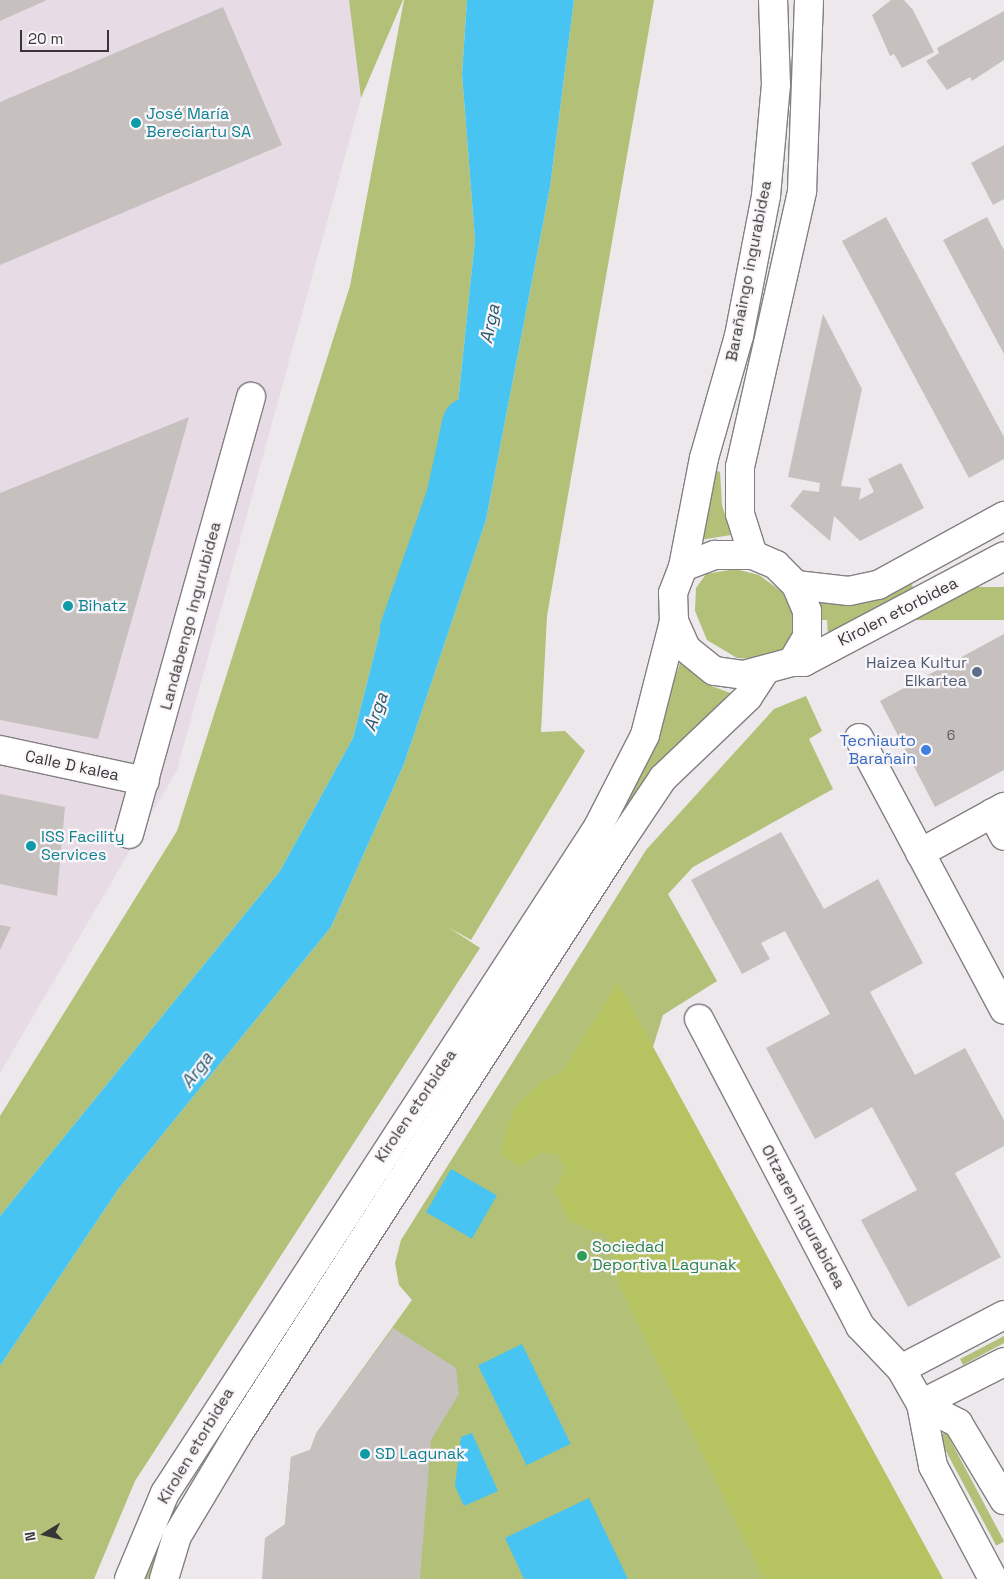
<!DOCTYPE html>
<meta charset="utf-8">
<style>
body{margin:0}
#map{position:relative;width:1004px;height:1579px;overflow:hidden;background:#ece8ec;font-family:"Space Grotesk",sans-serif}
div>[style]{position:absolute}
.built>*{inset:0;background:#e7dce5}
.green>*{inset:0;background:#b3c078;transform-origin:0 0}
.forest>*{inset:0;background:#b5c461}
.water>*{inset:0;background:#47c4f2;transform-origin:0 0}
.river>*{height:52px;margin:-26px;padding:0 26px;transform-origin:26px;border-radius:26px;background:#47c4f2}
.building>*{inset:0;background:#c6c1bf}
.roads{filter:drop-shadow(1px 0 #837f82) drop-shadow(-1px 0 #837f82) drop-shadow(0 1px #837f82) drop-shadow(0 -1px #837f82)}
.minor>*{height:28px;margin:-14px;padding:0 14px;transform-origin:14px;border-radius:14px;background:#fff}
.major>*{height:28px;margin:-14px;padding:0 14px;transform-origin:14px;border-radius:14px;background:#fff}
.dots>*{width:14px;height:14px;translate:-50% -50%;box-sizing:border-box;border:2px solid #f9f5f9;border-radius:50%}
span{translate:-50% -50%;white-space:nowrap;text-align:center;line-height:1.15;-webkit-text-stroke:4.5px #f9f5f9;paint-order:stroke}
.number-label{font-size:14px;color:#5b5858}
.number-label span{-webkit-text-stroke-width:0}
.culture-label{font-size:16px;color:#0d838f}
.left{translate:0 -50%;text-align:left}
.street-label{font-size:16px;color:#373536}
.service-label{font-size:16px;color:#4e5e75}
.right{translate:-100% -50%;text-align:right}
.shop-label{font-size:16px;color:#366cbe}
.leisure-label{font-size:16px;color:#27864d}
.water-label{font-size:18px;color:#2a5c6f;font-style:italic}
.north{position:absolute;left:20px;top:1509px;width:50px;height:50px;-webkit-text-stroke:4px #f9f5f9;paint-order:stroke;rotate:261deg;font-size:14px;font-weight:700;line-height:20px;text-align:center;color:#373536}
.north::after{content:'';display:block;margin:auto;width:18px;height:22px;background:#373536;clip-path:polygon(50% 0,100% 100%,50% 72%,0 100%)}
.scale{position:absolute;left:20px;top:30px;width:89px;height:22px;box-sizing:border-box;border:2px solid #373536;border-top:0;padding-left:6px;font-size:15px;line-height:18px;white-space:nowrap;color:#373536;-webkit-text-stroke:4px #f9f5f9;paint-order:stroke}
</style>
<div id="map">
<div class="built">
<div style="clip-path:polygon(0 0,349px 0,361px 98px,177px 770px,0 1073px)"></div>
</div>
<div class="green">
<div style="clip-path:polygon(349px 0,403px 0,361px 98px)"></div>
<div style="clip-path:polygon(404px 0,467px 0,462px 74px,475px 239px,457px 413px,451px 534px,383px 620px,353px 738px,280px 871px,0 1216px,0 1116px,177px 831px,350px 286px)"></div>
<div style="clip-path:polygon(574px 0,654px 0,547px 616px,541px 732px,565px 731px,585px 751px,471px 940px,448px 927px,480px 948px,135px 1481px,94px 1579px,0 1579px,0 1366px,119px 1188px,331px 927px,404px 764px,486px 520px,550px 187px)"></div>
<div style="clip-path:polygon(713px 469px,720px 472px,722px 505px,731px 535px,700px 540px)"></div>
<div style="clip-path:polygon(735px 569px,759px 575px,782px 592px,794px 616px,793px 631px,784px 651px,755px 659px,737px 658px,707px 640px,695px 611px,696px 588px,706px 574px)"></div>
<div style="clip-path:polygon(912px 584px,914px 593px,828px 636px,826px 604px,872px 602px)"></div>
<div style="left:1004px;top:587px;width:33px;height:203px;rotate:90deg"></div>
<div style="clip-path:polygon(680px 663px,706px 684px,733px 694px,691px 732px,657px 773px,380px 1194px,375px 1189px,647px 759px)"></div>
<div style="clip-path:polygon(806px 696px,822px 731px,809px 739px,833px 789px,693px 867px,668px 894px,717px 981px,663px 1015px,653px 1047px,943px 1579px,262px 1579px,285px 1524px,291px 1457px,310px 1450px,317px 1432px,412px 1300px,399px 1285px,395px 1263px,401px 1240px,646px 850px,774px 709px)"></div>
<div style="clip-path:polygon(1004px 1336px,1004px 1343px,963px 1365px,960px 1359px)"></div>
<div style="left:946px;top:1432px;width:124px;height:9px;rotate:62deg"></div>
<div style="clip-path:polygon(172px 1504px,179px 1507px,154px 1579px,144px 1579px)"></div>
</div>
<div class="forest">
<div style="clip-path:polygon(618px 982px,653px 1047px,943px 1579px,764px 1579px,619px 1285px,609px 1237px,570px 1221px,554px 1191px,565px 1170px,558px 1154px,540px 1153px,521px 1166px,501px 1156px,505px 1132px,516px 1106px,541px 1082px,562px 1072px)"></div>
</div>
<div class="water">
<div style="clip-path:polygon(467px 0,574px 0,550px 187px,486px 520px,404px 764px,331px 927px,119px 1188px,0 1366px,0 1216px,280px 871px,353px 738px,383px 620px,451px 534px,457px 413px,475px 239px,462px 74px)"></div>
<div style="left:451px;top:1169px;width:53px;height:50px;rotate:30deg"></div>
<div style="left:522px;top:1344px;width:111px;height:49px;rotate:64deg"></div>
<div style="clip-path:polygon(472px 1433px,498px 1491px,464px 1506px,455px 1486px,461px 1437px)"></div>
<div style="clip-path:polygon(589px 1498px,628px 1579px,524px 1579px,505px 1538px)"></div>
</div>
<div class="river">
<div style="left:406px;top:629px;width:139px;rotate:-70.7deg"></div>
<div style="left:452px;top:498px;width:76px;rotate:-77.8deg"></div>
</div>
<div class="building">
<div style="clip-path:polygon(0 0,47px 0,0 21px)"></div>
<div style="clip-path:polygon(891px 0,904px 0,913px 10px,934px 52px,902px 68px,894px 54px,890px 56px,872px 15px)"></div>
<div style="clip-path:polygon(223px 7px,282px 145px,0 265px,0 102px)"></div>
<div style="clip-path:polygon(1004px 11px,1004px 60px,972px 81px,970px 77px,947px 90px,926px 61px,939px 53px,937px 48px)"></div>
<div style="clip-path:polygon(1004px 145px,1004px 199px,993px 205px,971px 163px)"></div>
<div style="clip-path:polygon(886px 217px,1004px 437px,1004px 459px,969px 478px,842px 241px)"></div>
<div style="clip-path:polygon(987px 217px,1004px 250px,1004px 354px,943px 240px)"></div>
<div style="clip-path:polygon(823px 314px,862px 389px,841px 486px,861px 488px,859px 500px,874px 492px,868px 479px,901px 463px,924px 508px,860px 541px,834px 516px,830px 541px,790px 506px,803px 490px,819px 492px,820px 483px,788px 477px)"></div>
<div style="clip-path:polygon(189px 417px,98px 739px,0 720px,0 493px)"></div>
<div style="clip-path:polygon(1004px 634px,1004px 770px,935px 807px,880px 701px)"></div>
<div style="clip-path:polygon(0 794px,65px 807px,57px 896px,0 884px)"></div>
<div style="clip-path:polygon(781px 832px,824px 909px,878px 879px,923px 963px,870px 992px,915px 1075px,965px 1048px,1004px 1120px,1004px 1146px,955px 1173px,1001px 1257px,908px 1307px,861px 1220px,917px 1190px,872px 1107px,815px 1139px,766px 1048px,830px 1014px,785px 931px,761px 943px,770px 959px,742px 974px,691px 880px)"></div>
<div style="clip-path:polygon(0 925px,11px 927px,0 950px)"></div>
<div style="clip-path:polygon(393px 1328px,456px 1368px,459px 1394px,431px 1440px,420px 1579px,262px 1579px,265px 1538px,285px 1524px,291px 1457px,310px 1450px,317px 1432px)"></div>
</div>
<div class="roads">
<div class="minor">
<div style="left:859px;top:738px;width:308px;rotate:61.9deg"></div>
<div style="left:0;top:750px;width:148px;rotate:12.1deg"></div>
<div style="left:992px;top:813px;width:26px;rotate:62deg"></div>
<div style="left:129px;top:834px;width:454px;rotate:-74.4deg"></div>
<div style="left:920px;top:853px;width:96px;rotate:-28.7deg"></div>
<div style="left:699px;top:1019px;width:347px;rotate:62.3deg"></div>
<div style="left:860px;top:1326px;width:59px;rotate:46.4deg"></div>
<div style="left:901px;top:1369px;width:40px;rotate:60.3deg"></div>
<div style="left:921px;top:1404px;width:63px;rotate:79deg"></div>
<div style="left:933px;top:1466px;width:128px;rotate:62deg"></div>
<div style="left:901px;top:1369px;width:116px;rotate:-27.7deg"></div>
<div style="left:921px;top:1404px;width:42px;rotate:27.2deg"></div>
<div style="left:958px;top:1423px;width:90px;rotate:59.1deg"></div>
<div style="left:921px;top:1404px;width:93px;rotate:-26.8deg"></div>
<div style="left:129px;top:1579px;width:93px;rotate:-67.3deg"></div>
<div style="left:165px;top:1493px;width:794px;rotate:-56.97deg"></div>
<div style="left:598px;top:827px;width:103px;rotate:-62.9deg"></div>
<div style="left:645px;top:735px;width:118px;rotate:-75.7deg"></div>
<div style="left:164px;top:1579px;width:45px;rotate:-73.2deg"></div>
<div style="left:177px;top:1536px;width:119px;rotate:-59.1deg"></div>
<div style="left:238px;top:1434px;width:701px;rotate:-57.17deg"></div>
<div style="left:618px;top:845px;width:81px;rotate:-56.1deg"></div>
<div style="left:663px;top:778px;width:117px;rotate:-43.6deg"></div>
<div style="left:748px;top:697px;width:30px;rotate:-57deg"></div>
</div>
<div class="major">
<div style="left:715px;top:555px;width:38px"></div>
<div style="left:753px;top:555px;width:25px;rotate:23deg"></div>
<div style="left:776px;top:565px;width:28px;rotate:45deg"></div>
<div style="left:796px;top:585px;width:28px;rotate:67deg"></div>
<div style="left:807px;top:611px;width:26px;rotate:90deg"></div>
<div style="left:807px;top:637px;width:29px;rotate:121deg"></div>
<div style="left:792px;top:662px;width:50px;rotate:164.8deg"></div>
<div style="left:744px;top:675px;width:30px;rotate:-172deg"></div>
<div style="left:714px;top:671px;width:36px;rotate:-141deg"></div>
<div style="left:686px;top:648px;width:30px;rotate:-114deg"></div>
<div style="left:674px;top:621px;width:28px;rotate:-92deg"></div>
<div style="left:673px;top:593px;width:28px;rotate:-69deg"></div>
<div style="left:683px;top:567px;width:34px;rotate:-21deg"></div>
<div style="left:753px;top:555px;width:43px;rotate:-107.6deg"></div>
<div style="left:740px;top:514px;width:47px;rotate:-90deg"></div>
<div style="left:740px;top:467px;width:283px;rotate:-77.3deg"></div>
<div style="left:802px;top:191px;width:191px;rotate:-87.9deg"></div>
<div style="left:683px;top:567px;width:111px;rotate:-79.1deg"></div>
<div style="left:704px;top:458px;width:127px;rotate:-74deg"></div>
<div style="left:739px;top:336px;width:143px;rotate:-79.1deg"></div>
<div style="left:766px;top:196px;width:111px;rotate:-84.9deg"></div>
<div style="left:776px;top:85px;width:85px;rotate:-92deg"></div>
<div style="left:796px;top:585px;width:53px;rotate:6.5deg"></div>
<div style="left:849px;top:591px;width:30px;rotate:-12deg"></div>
<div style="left:878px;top:585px;width:144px;rotate:-28.7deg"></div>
<div style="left:792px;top:662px;width:12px"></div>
<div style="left:804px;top:662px;width:226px;rotate:-27.9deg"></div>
</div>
</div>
<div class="dots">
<div style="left:136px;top:123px;background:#0f9aa8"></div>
<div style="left:68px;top:606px;background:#0f9aa8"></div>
<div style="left:977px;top:672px;background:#5c6f8a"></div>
<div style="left:926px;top:750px;background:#3f7fe0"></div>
<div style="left:31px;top:846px;background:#0f9aa8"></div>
<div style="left:582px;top:1256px;background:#2e9e5b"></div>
<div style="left:365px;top:1454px;background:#0f9aa8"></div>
</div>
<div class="number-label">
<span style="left:951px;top:735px">6</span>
</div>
<div class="culture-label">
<span class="left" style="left:146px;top:123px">José María<br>Bereciartu SA</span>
<span class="left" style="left:78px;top:606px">Bihatz</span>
<span class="left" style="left:41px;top:846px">ISS Facility<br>Services</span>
<span class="left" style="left:375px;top:1454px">SD Lagunak</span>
</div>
<div class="street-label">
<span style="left:749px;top:271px;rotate:-79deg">Barañaingo ingurabidea</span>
<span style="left:898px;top:612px;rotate:-27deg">Kirolen etorbidea</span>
<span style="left:191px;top:616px;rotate:-75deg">Landabengo ingurubidea</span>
<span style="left:72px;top:766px;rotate:12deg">Calle D kalea</span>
<span style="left:416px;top:1106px;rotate:-56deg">Kirolen etorbidea</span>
<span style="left:803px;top:1217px;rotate:62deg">Oltzaren ingurabidea</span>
<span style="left:196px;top:1446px;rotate:-59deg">Kirolen etorbidea</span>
</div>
<div class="service-label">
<span class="right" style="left:967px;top:672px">Haizea Kultur<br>Elkartea</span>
</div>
<div class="shop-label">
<span class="right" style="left:916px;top:750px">Tecniauto<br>Barañain</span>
</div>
<div class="leisure-label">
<span class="left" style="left:592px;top:1256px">Sociedad<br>Deportiva Lagunak</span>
</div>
<div class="water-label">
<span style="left:490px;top:324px;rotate:-78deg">Arga</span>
<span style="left:376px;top:712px;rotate:-70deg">Arga</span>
<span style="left:197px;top:1070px;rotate:-53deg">Arga</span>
</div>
<div class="north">N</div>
<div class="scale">20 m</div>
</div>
